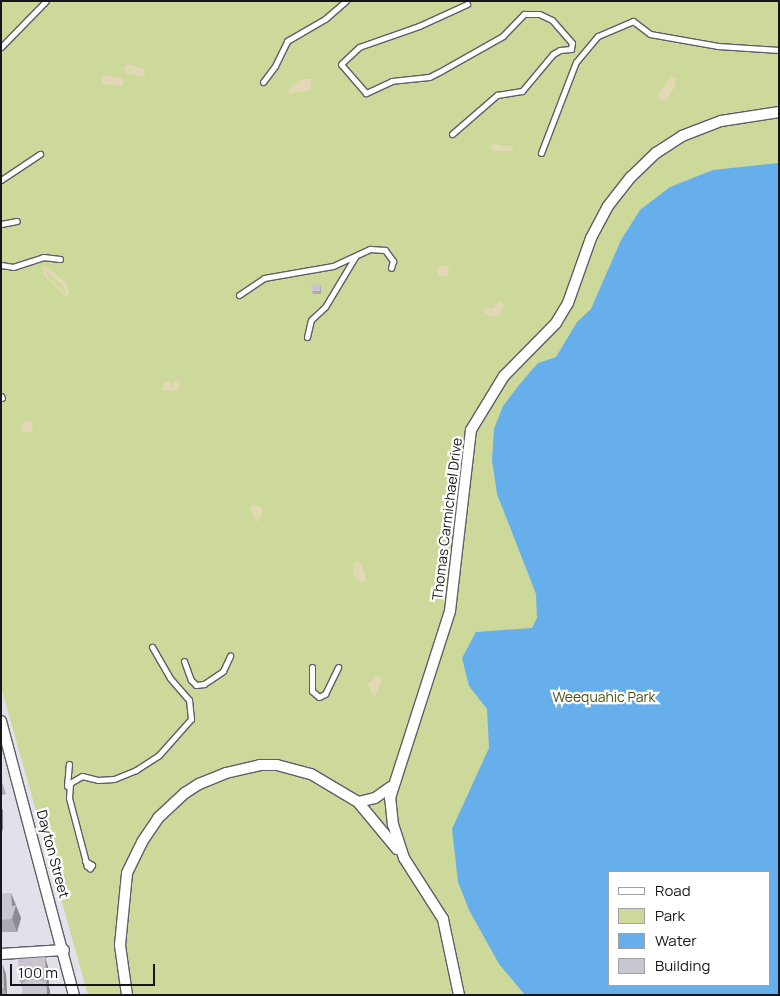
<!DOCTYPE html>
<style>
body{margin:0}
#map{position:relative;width:780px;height:996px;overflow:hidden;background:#e3e0ea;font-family:Manrope,sans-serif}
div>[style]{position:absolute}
.green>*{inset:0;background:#cdd99a}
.sand>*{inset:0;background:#e2d8b3}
.round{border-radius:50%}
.water>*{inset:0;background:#67afea}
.roads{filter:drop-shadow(1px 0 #5f5d66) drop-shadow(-1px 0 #5f5d66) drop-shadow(0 1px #5f5d66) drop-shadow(0 -1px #5f5d66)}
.lane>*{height:5px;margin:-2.5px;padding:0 2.5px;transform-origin:2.5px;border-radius:2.5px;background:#fff}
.street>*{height:10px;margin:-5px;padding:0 5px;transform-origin:5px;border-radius:5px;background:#fff}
.wall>*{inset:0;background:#adaab3}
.shaded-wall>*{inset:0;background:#8d8b92}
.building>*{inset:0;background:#c9c6d0}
span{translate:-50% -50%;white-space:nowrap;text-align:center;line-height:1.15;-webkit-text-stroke:4.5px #fff;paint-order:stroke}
.street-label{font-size:14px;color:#17161a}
.park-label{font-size:14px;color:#495111}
.frame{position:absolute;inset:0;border:2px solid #17161a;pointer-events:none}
.legend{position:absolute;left:608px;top:871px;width:162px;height:115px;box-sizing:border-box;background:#fff;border:1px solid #a2a2a3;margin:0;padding:6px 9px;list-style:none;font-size:15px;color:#17161a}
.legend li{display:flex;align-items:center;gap:10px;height:25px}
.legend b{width:25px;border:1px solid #a2a2a3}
.scale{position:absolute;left:10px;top:964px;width:145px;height:22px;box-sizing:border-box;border:2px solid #17161a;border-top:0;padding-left:6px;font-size:15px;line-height:18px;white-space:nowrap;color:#17161a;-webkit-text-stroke:4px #fff;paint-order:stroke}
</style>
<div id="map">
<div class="green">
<div style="clip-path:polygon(evenodd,1px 1px,779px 1px,779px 995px,88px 995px,1px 687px,1px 1px,609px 872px,769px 872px,769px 985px,609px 985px,609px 872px)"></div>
</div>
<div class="sand">
<div style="clip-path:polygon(128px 64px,144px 69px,145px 77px,125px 73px,124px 67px)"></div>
<div style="clip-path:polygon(105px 75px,123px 78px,123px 86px,102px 84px,101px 79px)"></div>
<div style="clip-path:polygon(671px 76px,676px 79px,674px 88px,667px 100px,660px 101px,658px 94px)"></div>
<div style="clip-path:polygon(301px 79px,311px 79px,311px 90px,288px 94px,289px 89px)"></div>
<div style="clip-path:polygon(493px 143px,504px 147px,511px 145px,514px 151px,494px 151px,490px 147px)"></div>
<div class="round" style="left:437px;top:265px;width:12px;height:12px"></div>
<div style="clip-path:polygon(evenodd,45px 266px,65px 282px,69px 292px,66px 297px,44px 275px,42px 268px,45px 266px,45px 270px,64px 286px,66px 294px,48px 277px,45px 270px)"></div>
<div style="clip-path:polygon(499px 301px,504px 304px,500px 315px,492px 317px,484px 313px,484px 308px,493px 308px)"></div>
<div style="clip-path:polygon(175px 380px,180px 382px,178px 391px,162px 390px,164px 382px,169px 381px,172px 387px)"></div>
<div class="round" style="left:21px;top:421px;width:12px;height:12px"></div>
<div style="clip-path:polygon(253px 504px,263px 509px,258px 523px,249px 508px)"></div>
<div style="clip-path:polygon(357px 561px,361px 564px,366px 579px,362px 583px,353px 575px,353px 563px)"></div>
<div style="clip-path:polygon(378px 675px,382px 680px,374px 699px,368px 684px)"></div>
</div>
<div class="water">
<div style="clip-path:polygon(evenodd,779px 163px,779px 995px,525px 995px,499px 964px,469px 910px,458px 882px,452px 829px,489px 748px,487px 709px,469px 686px,462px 658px,476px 632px,532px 628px,537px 618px,536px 594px,497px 494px,492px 460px,494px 429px,503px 406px,519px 385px,538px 363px,556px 357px,577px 322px,591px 309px,621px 240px,640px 210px,670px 187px,713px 170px,779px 163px,609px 872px,769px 872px,769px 985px,609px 985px,609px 872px)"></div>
</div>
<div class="roads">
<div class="lane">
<div style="left:1px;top:47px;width:64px;rotate:-45.6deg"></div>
<div style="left:263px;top:82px;width:20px;rotate:-53deg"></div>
<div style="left:275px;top:66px;width:28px;rotate:-64deg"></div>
<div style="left:287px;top:41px;width:44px;rotate:-30.1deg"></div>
<div style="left:325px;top:19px;width:28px;rotate:-41deg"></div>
<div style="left:452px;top:134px;width:60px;rotate:-40.9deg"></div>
<div style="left:497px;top:95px;width:25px;rotate:-9deg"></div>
<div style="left:522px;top:91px;width:48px;rotate:-50deg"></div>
<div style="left:553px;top:54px;width:8px;rotate:-30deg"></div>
<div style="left:560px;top:50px;width:11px;rotate:-5deg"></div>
<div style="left:571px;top:49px;width:6px;rotate:-81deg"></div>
<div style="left:572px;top:43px;width:30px;rotate:-131deg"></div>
<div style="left:552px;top:20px;width:14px;rotate:-155deg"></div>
<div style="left:539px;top:14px;width:15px;rotate:180deg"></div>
<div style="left:524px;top:14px;width:30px;rotate:134deg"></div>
<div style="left:503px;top:36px;width:73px;rotate:150.6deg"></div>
<div style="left:439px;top:72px;width:11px;rotate:153deg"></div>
<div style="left:429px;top:77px;width:37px;rotate:174deg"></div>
<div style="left:392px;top:81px;width:29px;rotate:155deg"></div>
<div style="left:366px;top:93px;width:38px;rotate:-131deg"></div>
<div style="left:341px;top:64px;width:25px;rotate:-43deg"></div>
<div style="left:359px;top:47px;width:64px;rotate:-19.3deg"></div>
<div style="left:419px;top:26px;width:53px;rotate:-24.6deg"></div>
<div style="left:541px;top:153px;width:97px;rotate:-69deg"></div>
<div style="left:576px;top:62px;width:34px;rotate:-50deg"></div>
<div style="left:598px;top:36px;width:38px;rotate:-23deg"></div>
<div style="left:633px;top:21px;width:21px;rotate:37deg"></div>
<div style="left:650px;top:34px;width:69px;rotate:10deg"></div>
<div style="left:718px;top:46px;width:61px;rotate:3.8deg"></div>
<div style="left:1px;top:180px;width:47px;rotate:-33.7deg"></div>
<div style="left:1px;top:224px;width:16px;rotate:-11deg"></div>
<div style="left:1px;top:265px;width:12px;rotate:9deg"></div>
<div style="left:13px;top:267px;width:32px;rotate:-18deg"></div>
<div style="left:43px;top:257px;width:17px;rotate:7deg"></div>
<div style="left:239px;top:295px;width:30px;rotate:-34deg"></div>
<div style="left:264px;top:278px;width:70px;rotate:-9.9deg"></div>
<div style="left:333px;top:266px;width:41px;rotate:-24.7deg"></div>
<div style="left:370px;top:249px;width:15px;rotate:4deg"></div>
<div style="left:385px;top:250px;width:14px;rotate:54deg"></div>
<div style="left:393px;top:261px;width:7px;rotate:106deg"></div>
<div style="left:307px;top:337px;width:17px;rotate:-77deg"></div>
<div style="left:311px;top:320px;width:19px;rotate:-43deg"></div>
<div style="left:325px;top:307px;width:58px;rotate:-59deg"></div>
<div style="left:1px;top:396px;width:2px;rotate:63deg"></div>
<div style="left:184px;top:661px;width:20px;rotate:70deg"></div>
<div style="left:191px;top:680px;width:7px;rotate:45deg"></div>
<div style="left:196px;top:685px;width:8px;rotate:-7deg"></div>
<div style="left:204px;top:684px;width:23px;rotate:-34deg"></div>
<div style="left:223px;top:671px;width:17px;rotate:-65deg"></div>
<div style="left:312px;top:667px;width:24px;rotate:90deg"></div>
<div style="left:312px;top:691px;width:9px;rotate:41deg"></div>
<div style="left:319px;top:697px;width:7px;rotate:-27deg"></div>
<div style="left:325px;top:694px;width:30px;rotate:-64deg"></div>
<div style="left:67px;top:786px;width:22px;rotate:-85deg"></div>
<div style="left:85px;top:861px;width:8px;rotate:30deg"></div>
<div style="left:92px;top:865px;width:4px;rotate:124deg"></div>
<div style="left:90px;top:868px;width:4px;rotate:-146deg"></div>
<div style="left:87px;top:866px;width:70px;rotate:-104.8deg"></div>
<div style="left:69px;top:798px;width:15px;rotate:-86deg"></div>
<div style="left:70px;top:783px;width:14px;rotate:-30deg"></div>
<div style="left:82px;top:776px;width:16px;rotate:14deg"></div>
<div style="left:98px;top:780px;width:16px;rotate:-4deg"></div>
<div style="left:114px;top:779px;width:24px;rotate:-22deg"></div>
<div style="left:136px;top:770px;width:27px;rotate:-33deg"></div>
<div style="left:159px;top:755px;width:48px;rotate:-48.4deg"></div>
<div style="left:191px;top:719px;width:19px;rotate:-96deg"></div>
<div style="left:189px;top:700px;width:29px;rotate:-131deg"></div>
<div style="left:170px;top:678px;width:36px;rotate:-120deg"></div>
</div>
<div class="street">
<div style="left:1px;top:721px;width:284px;rotate:75.1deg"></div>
<div style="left:358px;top:802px;width:17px;rotate:-13deg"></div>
<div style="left:375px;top:798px;width:19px;rotate:-35deg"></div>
<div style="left:1px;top:954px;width:63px;rotate:-3.6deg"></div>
<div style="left:127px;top:995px;width:50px;rotate:-98deg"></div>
<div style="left:120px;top:945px;width:72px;rotate:-84.4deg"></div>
<div style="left:127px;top:873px;width:34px;rotate:-64deg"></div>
<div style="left:142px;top:842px;width:29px;rotate:-56deg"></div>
<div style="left:158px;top:818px;width:37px;rotate:-43deg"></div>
<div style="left:185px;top:793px;width:17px;rotate:-33deg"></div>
<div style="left:199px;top:784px;width:29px;rotate:-22deg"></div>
<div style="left:226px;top:773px;width:35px;rotate:-13deg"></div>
<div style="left:260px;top:765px;width:17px"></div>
<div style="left:277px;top:765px;width:35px;rotate:15deg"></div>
<div style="left:311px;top:774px;width:55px;rotate:30.8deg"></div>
<div style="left:358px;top:802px;width:61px;rotate:50.3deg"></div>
<div style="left:459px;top:995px;width:78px;rotate:-101.9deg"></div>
<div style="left:443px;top:919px;width:72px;rotate:-122.6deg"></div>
<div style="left:404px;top:858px;width:35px;rotate:-108deg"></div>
<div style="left:393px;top:825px;width:27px;rotate:-96deg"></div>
<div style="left:390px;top:798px;width:196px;rotate:-72.2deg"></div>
<div style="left:450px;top:611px;width:182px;rotate:-83.4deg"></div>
<div style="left:471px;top:430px;width:63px;rotate:-58.6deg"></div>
<div style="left:504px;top:376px;width:74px;rotate:-45.5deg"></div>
<div style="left:556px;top:323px;width:23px;rotate:-59deg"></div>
<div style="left:568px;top:303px;width:69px;rotate:-70.5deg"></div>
<div style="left:591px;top:238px;width:36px;rotate:-62deg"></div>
<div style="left:608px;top:206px;width:37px;rotate:-52deg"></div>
<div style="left:631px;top:177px;width:35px;rotate:-44deg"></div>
<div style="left:656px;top:153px;width:31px;rotate:-33deg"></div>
<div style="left:682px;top:136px;width:42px;rotate:-21deg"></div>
<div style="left:721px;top:121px;width:59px;rotate:-8.8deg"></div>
</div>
</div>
<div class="wall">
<div style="clip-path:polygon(320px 284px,321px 288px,321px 294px,313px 294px,312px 291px)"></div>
<div style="clip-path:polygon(1px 779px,6px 794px,1px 795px)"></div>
<div style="clip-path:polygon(11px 893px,21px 918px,17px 932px,1px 932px,1px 894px)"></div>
<div style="clip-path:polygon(45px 957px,48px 967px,49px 988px,50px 990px,22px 995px,23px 989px,19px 979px)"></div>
<div style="clip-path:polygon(1px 965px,6px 974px,7px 995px,1px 995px)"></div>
</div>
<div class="shaded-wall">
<div style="clip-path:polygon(1px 807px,3px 810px,3px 832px,1px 826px)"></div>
<div style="clip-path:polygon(11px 893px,21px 918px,17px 932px,12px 919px)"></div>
<div style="clip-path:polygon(45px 957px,48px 967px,49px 988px,46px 978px)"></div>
<div style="clip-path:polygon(3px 965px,6px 974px,7px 995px,6px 995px,4px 988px)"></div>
<div style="clip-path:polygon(46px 981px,50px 990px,50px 995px,47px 995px)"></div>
</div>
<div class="building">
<div style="clip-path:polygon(320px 284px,320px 291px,312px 291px,311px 285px)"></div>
<div style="clip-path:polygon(1px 780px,3px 788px,1px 788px)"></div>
<div style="clip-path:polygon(11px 893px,12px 906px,16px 905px,12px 919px,1px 920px,1px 894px)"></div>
<div style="clip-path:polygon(45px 957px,46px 978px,35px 980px,46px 981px,47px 995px,22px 995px,23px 982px,32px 979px,19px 979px,18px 959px)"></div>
<div style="clip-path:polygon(1px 965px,3px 965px,4px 988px,1px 988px)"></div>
</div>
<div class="street-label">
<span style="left:447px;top:519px;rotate:-83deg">Thomas Carmichael Drive</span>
<span style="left:53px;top:854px;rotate:75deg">Dayton Street</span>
</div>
<div class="park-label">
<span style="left:604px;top:697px">Weequahic Park</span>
</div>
<div class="frame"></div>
<ul class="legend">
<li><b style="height:6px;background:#fff"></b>Road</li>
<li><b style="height:14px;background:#cdd99a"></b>Park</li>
<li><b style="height:14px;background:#67afea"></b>Water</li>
<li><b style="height:14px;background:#c9c6d0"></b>Building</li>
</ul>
<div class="scale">100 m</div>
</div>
